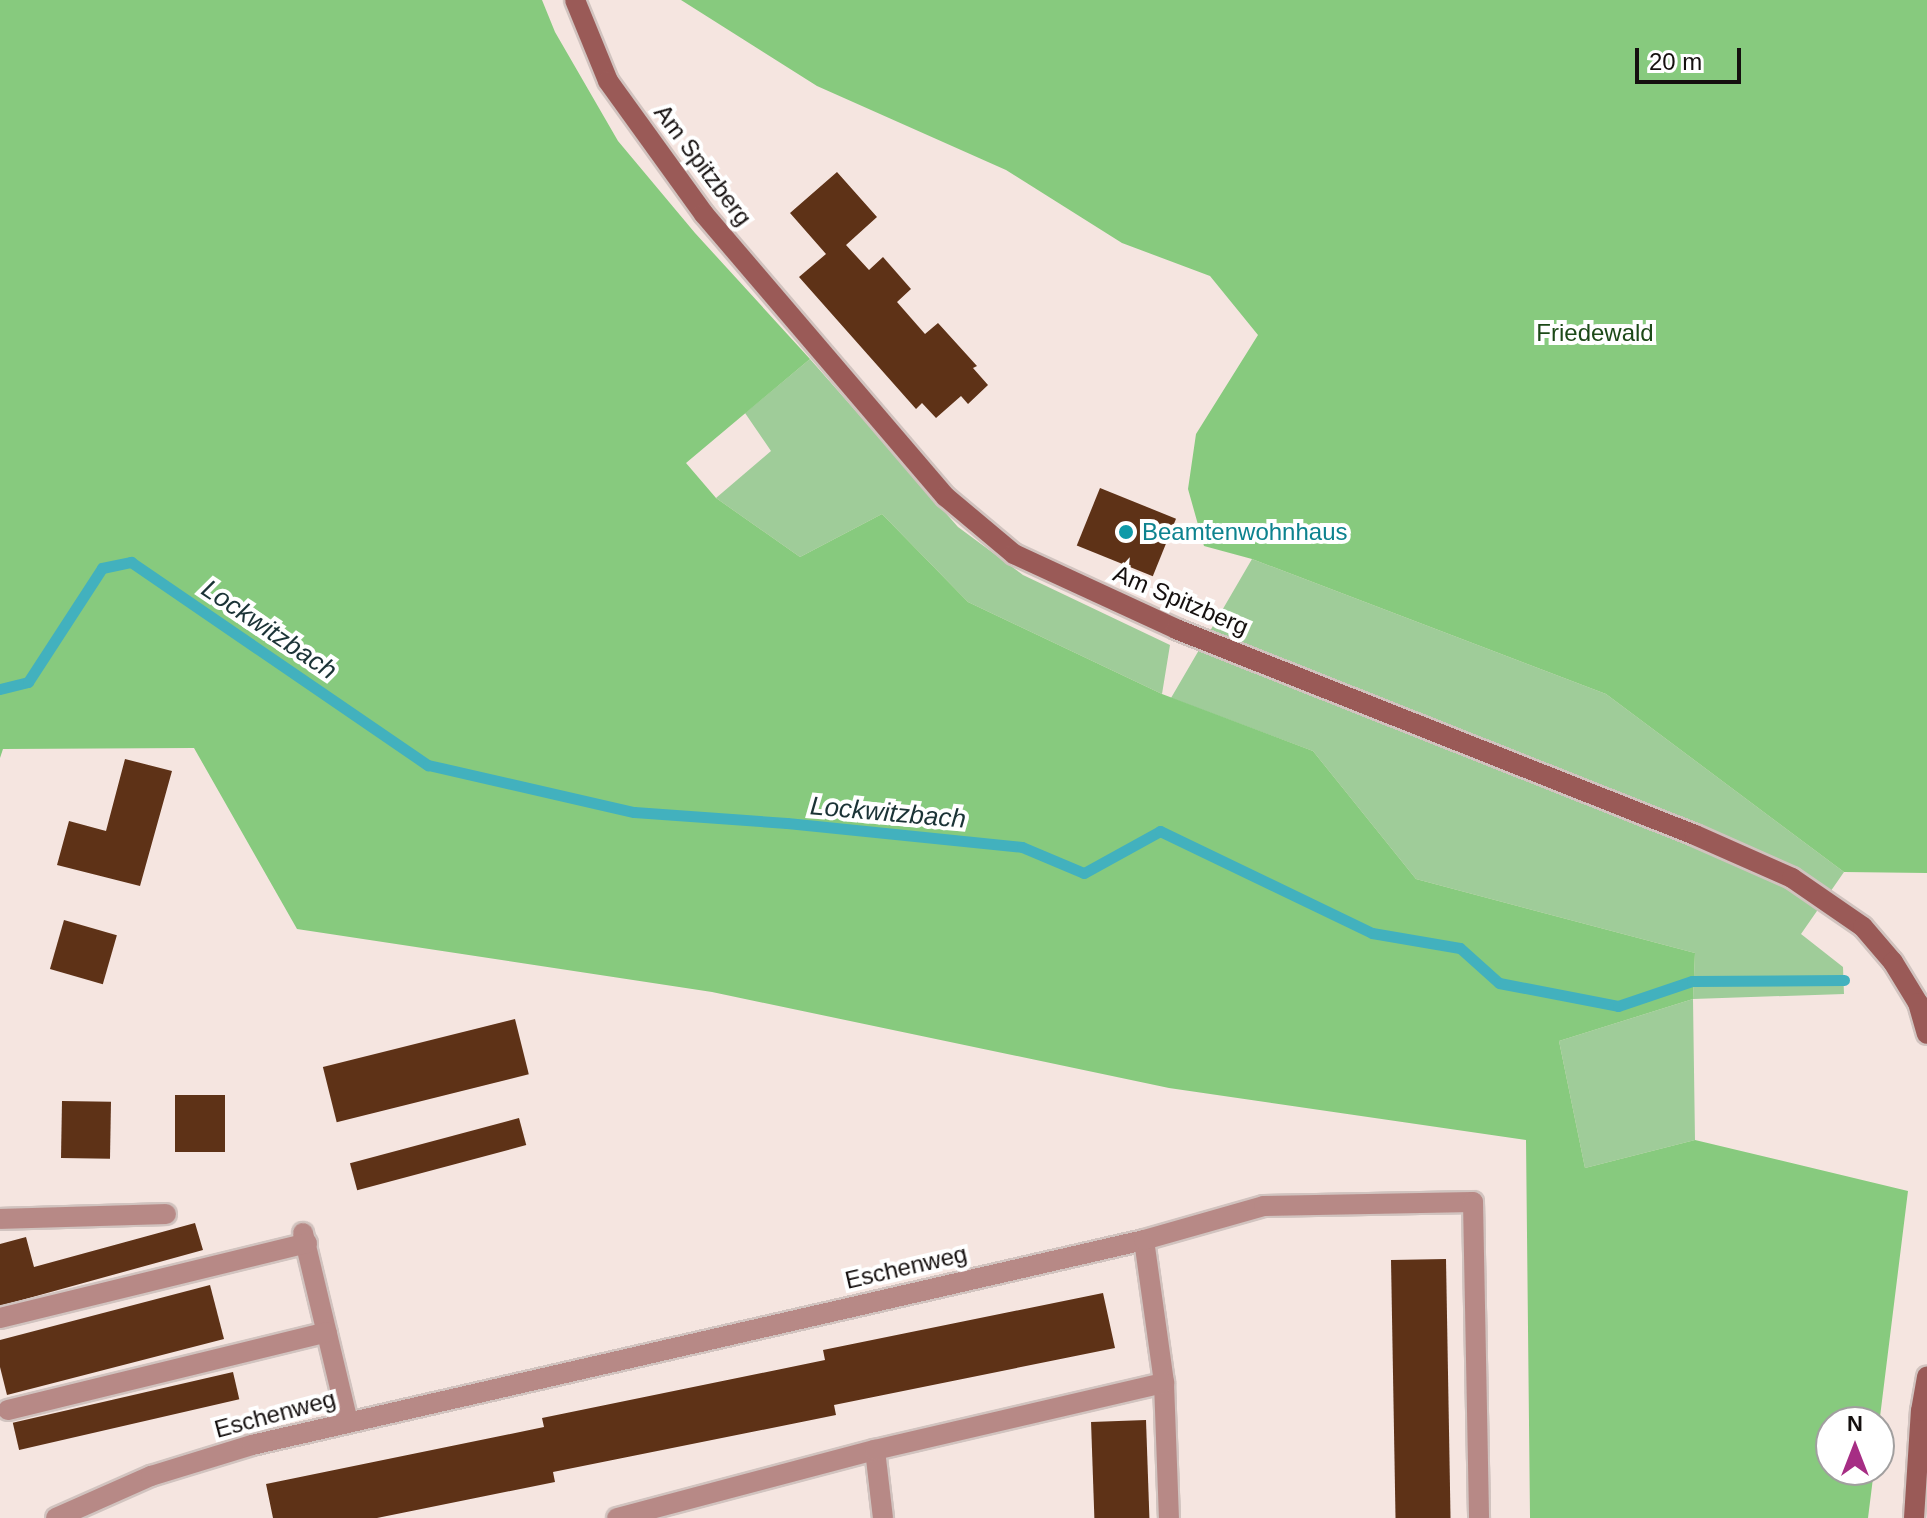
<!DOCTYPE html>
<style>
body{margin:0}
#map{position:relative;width:1927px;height:1518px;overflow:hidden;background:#f5e5e0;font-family:Helvetica,sans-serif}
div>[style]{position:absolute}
.green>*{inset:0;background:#9fcc99}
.forest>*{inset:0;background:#87ca7e}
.stream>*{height:11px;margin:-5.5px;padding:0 5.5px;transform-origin:5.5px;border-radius:5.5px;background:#42b1be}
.building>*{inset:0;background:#5e3217;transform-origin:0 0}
.roads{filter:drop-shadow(2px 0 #d1c3bf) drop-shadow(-2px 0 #d1c3bf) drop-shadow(0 2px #d1c3bf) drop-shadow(0 -2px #d1c3bf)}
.lane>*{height:20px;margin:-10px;padding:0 10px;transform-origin:10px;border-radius:10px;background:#b78986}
.street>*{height:20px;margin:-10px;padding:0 10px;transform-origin:10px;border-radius:10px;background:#b78986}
.secondary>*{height:20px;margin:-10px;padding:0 10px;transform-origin:10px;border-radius:10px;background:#9a5a57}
.dots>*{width:22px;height:22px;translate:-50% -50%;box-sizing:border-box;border:4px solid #fff;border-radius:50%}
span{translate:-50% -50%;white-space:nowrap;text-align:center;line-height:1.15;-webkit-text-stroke:8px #fff;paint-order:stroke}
.street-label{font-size:24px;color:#15100f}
.park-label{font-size:24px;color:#1c4917}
.culture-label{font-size:24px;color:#0d838f}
.left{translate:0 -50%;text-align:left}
.water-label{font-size:26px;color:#1b3336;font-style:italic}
.north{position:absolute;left:1815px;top:1406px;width:80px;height:80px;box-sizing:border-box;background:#fff;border:2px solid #a19f9f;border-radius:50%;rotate:0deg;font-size:22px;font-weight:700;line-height:32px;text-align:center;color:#15100f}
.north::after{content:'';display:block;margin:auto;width:28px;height:36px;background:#a62d84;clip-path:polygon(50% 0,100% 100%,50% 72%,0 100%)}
.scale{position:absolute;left:1635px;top:48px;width:106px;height:36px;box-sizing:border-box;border:4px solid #15100f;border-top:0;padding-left:10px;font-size:24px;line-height:28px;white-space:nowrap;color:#15100f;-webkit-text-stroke:6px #fff;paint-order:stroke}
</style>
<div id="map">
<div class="green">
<div style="clip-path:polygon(810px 359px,958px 527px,1023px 575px,1170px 645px,1162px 694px,968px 602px,882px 514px,800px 557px,716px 498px,771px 451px,745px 413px)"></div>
<div style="clip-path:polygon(1252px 559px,1606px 694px,1844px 872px,1801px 934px,1843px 967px,1844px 994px,1693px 999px,1695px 1140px,1585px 1168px,1559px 1041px,1693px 999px,1695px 953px,1416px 879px,1313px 751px,1171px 698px)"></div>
</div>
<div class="forest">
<div style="clip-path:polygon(0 0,542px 0,555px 32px,618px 141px,695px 233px,810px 359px,686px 463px,716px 498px,800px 557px,882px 514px,968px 602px,1162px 694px,1313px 751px,1416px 879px,1695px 953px,1693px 999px,1559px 1041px,1585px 1168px,1695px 1140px,1908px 1191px,1879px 1425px,1879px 1422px,1831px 1422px,1831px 1470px,1874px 1470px,1868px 1518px,1530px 1518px,1526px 1140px,1169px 1088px,712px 992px,297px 929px,194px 748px,3px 749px,0 758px)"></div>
<div style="clip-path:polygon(681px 0,1927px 0,1927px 873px,1844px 872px,1606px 694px,1252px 559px,1204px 546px,1188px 489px,1196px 434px,1258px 335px,1210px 276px,1122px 243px,1006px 170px,817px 86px)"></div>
</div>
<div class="stream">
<div style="left:0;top:689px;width:29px;rotate:-14deg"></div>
<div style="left:28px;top:682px;width:136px;rotate:-57deg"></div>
<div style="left:102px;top:568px;width:30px;rotate:-12deg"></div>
<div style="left:131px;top:562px;width:360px;rotate:34.4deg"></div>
<div style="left:428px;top:765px;width:211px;rotate:12.9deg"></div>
<div style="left:634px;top:812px;width:153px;rotate:4.1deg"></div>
<div style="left:787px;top:823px;width:236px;rotate:5.8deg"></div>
<div style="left:1022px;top:847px;width:67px;rotate:22.8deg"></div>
<div style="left:1084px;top:873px;width:87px;rotate:-28.9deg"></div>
<div style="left:1160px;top:831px;width:235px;rotate:25.7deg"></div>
<div style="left:1372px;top:933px;width:89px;rotate:9.7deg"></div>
<div style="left:1460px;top:948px;width:52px;rotate:41.9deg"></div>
<div style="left:1499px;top:983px;width:121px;rotate:10.9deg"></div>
<div style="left:1618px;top:1006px;width:78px;rotate:-18.7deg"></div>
<div style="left:1692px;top:981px;width:152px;rotate:-0.4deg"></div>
</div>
<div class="building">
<div style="clip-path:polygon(837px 172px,877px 217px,846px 245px,869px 270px,883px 257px,911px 289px,897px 302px,925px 334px,938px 323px,977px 366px,973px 368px,988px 385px,968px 404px,961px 396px,936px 418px,922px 403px,916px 409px,799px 277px,826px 254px,790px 213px)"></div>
<div style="left:1100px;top:488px;width:82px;height:62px;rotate:22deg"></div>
<div style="clip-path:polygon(125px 759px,172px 771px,140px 886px,57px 865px,69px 821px,106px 831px)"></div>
<div style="left:64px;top:920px;width:55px;height:51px;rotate:16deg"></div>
<div style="left:515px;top:1019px;width:57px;height:198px;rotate:76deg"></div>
<div style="left:225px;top:1095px;width:57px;height:50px;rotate:90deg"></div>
<div style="left:62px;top:1101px;width:49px;height:57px;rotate:1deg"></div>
<div style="left:519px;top:1118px;width:28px;height:175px;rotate:75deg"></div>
<div style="clip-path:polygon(195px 1223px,203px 1250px,0 1306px,0 1244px,26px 1237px,34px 1267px)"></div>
<div style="left:1446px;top:1259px;width:259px;height:55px;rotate:89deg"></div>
<div style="clip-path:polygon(210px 1285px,224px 1339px,7px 1395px,0 1367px,0 1340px)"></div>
<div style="clip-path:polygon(1103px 1293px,1115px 1348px,834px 1405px,836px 1415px,553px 1472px,555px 1482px,377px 1518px,273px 1518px,266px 1484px,544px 1427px,542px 1418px,825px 1360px,823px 1350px)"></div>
<div style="left:233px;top:1372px;width:28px;height:226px;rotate:77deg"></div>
<div style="left:1146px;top:1420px;width:98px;height:55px;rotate:88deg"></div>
</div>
<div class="roads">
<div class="lane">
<div style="left:0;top:1219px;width:166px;rotate:-1.7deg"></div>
<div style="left:303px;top:1233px;width:194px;rotate:76.6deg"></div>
<div style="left:0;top:1318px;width:316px;rotate:-13.7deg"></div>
<div style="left:8px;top:1410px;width:328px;rotate:-13.7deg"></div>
</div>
<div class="street">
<div style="left:1144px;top:1240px;width:144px;rotate:82deg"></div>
<div style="left:1164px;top:1383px;width:135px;rotate:87.9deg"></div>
<div style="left:875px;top:1450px;width:68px;rotate:83.3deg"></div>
<div style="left:56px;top:1518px;width:104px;rotate:-23.9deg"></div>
<div style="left:151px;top:1476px;width:106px;rotate:-17.1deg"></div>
<div style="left:252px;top:1445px;width:915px;rotate:-12.94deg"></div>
<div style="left:1144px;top:1240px;width:125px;rotate:-15.8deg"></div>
<div style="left:1264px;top:1206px;width:209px;rotate:-1.1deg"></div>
<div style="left:1473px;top:1202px;width:316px;rotate:88.9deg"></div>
<div style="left:617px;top:1518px;width:267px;rotate:-14.8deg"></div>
<div style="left:875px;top:1450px;width:297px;rotate:-13.1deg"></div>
</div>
<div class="secondary">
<div style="left:575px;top:0;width:87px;rotate:67.8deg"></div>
<div style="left:608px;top:81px;width:164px;rotate:54.2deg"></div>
<div style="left:704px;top:214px;width:372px;rotate:49.5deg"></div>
<div style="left:946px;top:497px;width:89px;rotate:40deg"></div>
<div style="left:1014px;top:554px;width:179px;rotate:24.8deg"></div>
<div style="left:1176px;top:629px;width:558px;rotate:21.65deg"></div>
<div style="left:1695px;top:835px;width:106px;rotate:23.9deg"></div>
<div style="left:1792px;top:878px;width:86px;rotate:34.6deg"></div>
<div style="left:1863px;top:927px;width:46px;rotate:49.4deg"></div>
<div style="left:1893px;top:962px;width:48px;rotate:58.6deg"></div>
<div style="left:1918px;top:1003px;width:32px;rotate:74deg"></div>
<div style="left:1914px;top:1518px;width:107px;rotate:-86.3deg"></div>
<div style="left:1921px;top:1411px;width:35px;rotate:-80deg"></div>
</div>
</div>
<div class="dots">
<div style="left:1126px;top:532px;background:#0f9aa8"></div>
</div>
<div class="street-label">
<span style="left:703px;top:165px;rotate:53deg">Am Spitzberg</span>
<span style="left:1181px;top:600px;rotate:23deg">Am Spitzberg</span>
<span style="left:906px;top:1267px;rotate:-13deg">Eschenweg</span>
<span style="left:275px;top:1414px;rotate:-15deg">Eschenweg</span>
</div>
<div class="park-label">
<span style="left:1595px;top:333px">Friedewald</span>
</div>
<div class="culture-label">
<span class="left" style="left:1142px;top:532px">Beamtenwohnhaus</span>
</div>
<div class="water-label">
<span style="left:269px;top:630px;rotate:34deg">Lockwitzbach</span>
<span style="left:888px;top:813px;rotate:5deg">Lockwitzbach</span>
</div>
<div class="north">N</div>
<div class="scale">20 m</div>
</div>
